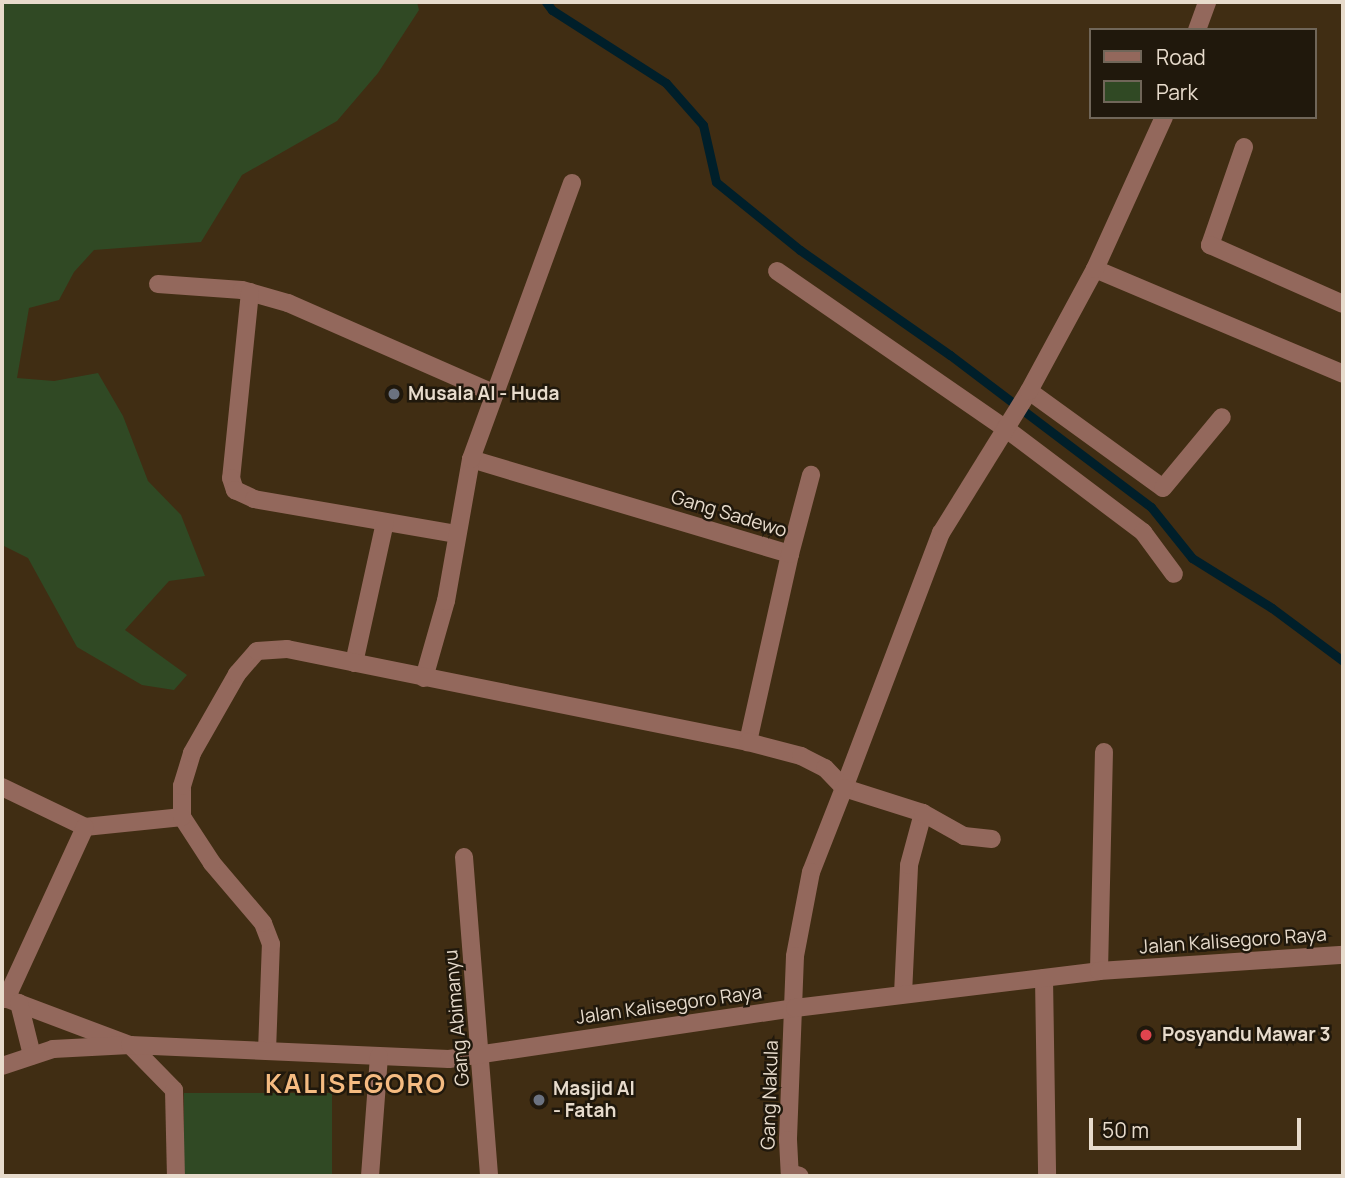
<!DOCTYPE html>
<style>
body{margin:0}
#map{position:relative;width:1345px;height:1178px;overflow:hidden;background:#402d13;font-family:Manrope,sans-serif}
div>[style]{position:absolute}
.green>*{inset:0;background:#304924;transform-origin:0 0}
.stream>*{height:9px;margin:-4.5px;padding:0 4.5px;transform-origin:4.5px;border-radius:4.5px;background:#001f2a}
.minor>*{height:18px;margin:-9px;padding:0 9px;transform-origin:9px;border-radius:9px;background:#93685c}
.dots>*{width:19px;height:19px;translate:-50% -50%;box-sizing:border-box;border:4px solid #20180c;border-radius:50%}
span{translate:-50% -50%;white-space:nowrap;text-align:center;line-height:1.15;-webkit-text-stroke:5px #20180c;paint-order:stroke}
.poi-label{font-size:19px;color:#e7dbcc;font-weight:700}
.left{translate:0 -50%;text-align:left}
.street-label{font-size:19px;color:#e7dbcc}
.district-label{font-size:26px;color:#f5bb81;font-weight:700;letter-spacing:2px}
.frame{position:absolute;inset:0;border:4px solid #e7dbcc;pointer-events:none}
.legend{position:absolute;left:1089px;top:28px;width:228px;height:91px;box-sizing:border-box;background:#20180c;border:2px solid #706659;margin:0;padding:9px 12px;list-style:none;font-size:21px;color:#e7dbcc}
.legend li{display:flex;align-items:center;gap:14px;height:35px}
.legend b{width:35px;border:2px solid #706659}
.scale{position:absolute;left:1089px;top:1118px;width:212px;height:32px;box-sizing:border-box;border:4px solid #e7dbcc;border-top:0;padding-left:9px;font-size:21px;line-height:24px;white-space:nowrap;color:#e7dbcc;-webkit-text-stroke:5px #20180c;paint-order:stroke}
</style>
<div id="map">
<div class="green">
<div style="clip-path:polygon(2px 2px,417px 2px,419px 10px,378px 73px,337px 121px,242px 175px,201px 242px,94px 250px,74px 272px,59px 300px,29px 308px,17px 378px,54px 381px,98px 373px,123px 416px,148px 481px,181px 515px,205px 576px,169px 581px,125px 630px,187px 675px,174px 690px,142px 685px,77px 647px,28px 558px,2px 545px)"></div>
<div style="left:184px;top:1093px;width:148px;height:83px"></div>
</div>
<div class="stream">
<div style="left:546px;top:2px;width:10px;rotate:53deg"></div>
<div style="left:552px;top:10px;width:135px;rotate:32.6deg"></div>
<div style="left:666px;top:83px;width:56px;rotate:48.6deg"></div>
<div style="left:703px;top:125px;width:58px;rotate:77.2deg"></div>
<div style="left:716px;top:182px;width:108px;rotate:39deg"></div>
<div style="left:800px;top:250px;width:183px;rotate:35deg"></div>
<div style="left:950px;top:355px;width:252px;rotate:37.1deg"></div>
<div style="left:1151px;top:507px;width:65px;rotate:51.2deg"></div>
<div style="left:1192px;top:558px;width:94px;rotate:32deg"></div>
<div style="left:1272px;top:608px;width:89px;rotate:36.7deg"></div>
</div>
<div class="minor">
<div style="left:1197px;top:30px;width:30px;rotate:-70deg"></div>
<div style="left:1244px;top:147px;width:104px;rotate:109.1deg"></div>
<div style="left:1210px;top:245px;width:145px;rotate:23.9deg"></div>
<div style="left:1095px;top:269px;width:269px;rotate:22.9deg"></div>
<div style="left:777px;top:271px;width:277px;rotate:34.6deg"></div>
<div style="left:1005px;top:428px;width:173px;rotate:37deg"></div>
<div style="left:1143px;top:532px;width:52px;rotate:53.6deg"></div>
<div style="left:158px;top:284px;width:84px;rotate:4.1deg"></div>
<div style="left:242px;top:290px;width:48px;rotate:15.8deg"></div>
<div style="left:288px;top:303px;width:224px;rotate:23.7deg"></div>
<div style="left:250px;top:292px;width:187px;rotate:95.8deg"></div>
<div style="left:231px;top:478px;width:13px;rotate:72deg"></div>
<div style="left:235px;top:490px;width:21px;rotate:25deg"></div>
<div style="left:254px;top:499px;width:206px;rotate:9.8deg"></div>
<div style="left:1029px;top:391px;width:165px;rotate:35.9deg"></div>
<div style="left:1163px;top:488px;width:92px;rotate:-50.3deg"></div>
<div style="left:471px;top:459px;width:333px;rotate:16.6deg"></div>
<div style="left:790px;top:554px;width:193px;rotate:102.6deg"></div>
<div style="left:790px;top:554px;width:82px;rotate:-75.1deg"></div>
<div style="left:354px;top:663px;width:144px;rotate:-77.6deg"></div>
<div style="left:424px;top:678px;width:80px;rotate:-74.1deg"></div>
<div style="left:446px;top:601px;width:144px;rotate:-80deg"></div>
<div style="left:471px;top:459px;width:294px;rotate:-69.9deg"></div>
<div style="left:2px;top:787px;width:92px;rotate:25.7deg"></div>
<div style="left:85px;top:827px;width:98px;rotate:-5.9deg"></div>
<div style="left:923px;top:813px;width:83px;rotate:-162.4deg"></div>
<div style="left:844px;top:788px;width:273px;rotate:-69.2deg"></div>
<div style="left:941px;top:533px;width:167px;rotate:-58.2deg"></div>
<div style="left:1029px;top:391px;width:139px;rotate:-61.6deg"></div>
<div style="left:1095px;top:269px;width:167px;rotate:-65.6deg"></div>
<div style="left:464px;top:857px;width:320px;rotate:85.5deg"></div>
<div style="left:1099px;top:971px;width:219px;rotate:-88.7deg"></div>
<div style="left:1044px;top:978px;width:198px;rotate:89.1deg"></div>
<div style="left:903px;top:994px;width:129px;rotate:-87.3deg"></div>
<div style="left:909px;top:865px;width:54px;rotate:-74.9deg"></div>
<div style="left:923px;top:813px;width:47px;rotate:29.3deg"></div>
<div style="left:964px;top:836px;width:28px;rotate:6deg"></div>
<div style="left:2px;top:997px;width:137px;rotate:20.6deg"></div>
<div style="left:130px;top:1045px;width:63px;rotate:45.6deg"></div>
<div style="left:174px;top:1090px;width:86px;rotate:88.7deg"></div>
<div style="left:6px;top:999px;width:189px;rotate:-65.3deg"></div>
<div style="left:19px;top:1003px;width:54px;rotate:76deg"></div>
<div style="left:267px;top:1051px;width:107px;rotate:-87.9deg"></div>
<div style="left:271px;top:944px;width:22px;rotate:-111deg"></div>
<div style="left:263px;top:923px;width:79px;rotate:-130.4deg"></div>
<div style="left:212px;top:863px;width:55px;rotate:-123.1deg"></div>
<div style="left:182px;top:817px;width:31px;rotate:-90deg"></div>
<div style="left:182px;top:786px;width:34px;rotate:-73deg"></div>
<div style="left:192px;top:753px;width:91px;rotate:-60.3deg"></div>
<div style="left:237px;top:674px;width:30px;rotate:-49deg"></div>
<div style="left:257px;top:651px;width:30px;rotate:-4deg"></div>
<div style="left:287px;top:649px;width:470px;rotate:11.4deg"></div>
<div style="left:748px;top:742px;width:55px;rotate:14.8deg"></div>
<div style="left:801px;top:756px;width:27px;rotate:27deg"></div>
<div style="left:825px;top:768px;width:28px;rotate:46deg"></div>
<div style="left:844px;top:788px;width:90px;rotate:111.4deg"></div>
<div style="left:811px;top:872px;width:86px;rotate:100.8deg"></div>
<div style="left:795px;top:956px;width:184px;rotate:92.2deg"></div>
<div style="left:788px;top:1140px;width:33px;rotate:87deg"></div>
<div style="left:790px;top:1173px;width:10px;rotate:17deg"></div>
<div style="left:2px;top:1066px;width:54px;rotate:-18.4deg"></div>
<div style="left:53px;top:1049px;width:77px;rotate:-3deg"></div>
<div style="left:130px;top:1045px;width:319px;rotate:2.5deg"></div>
<div style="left:449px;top:1059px;width:350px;rotate:-8.4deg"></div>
<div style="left:795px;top:1008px;width:306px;rotate:-6.9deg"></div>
<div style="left:1099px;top:971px;width:245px;rotate:-3.8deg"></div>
<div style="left:370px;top:1176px;width:120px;rotate:-85.7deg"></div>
</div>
<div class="dots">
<div style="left:394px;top:394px;background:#6b7280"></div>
<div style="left:1146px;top:1035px;background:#e0444e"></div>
<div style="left:539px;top:1100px;background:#6b7280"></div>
</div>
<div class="poi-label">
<span class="left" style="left:408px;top:394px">Musala Al - Huda</span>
<span class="left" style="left:1162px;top:1035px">Posyandu Mawar 3</span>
<span class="left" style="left:553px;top:1100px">Masjid Al<br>- Fatah</span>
</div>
<div class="street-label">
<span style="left:729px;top:514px;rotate:17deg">Gang Sadewo</span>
<span style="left:1233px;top:941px;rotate:-4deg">Jalan Kalisegoro Raya</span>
<span style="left:669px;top:1005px;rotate:-8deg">Jalan Kalisegoro Raya</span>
<span style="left:457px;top:1018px;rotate:-95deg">Gang Abimanyu</span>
<span style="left:770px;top:1095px;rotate:-88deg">Gang Nakula</span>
</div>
<div class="district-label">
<span style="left:356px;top:1084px">KALISEGORO</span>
</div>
<div class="frame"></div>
<ul class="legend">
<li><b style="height:9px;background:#93685c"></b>Road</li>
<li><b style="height:19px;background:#304924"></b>Park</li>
</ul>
<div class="scale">50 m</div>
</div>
